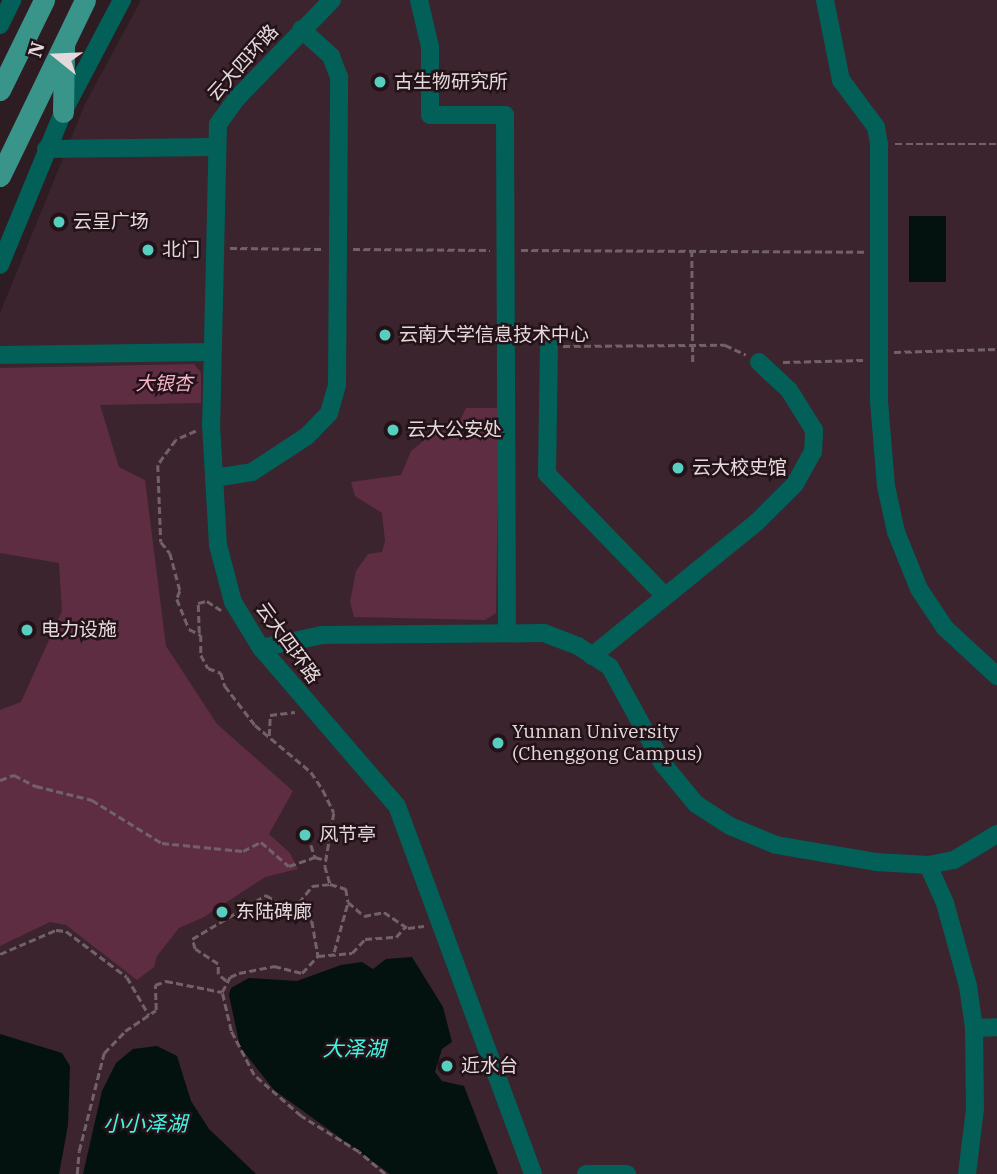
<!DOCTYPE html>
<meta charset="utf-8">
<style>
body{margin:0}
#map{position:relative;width:997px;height:1174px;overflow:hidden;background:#2d1c22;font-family:"IBM Plex Serif","Noto Sans SC",serif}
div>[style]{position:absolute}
.built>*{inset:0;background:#3b242d}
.green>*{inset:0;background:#5f2d41}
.water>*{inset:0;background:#03110f;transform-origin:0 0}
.path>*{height:2.5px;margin-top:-1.25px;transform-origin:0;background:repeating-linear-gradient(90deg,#726267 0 7px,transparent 0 10.5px)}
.minor>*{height:18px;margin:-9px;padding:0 9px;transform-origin:9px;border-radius:9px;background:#026058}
.major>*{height:21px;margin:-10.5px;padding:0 10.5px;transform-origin:10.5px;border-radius:10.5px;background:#399489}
.dots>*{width:19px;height:19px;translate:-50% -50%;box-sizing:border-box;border:4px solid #231319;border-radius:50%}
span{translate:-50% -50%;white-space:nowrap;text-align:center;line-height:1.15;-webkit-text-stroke:5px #231319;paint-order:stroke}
.street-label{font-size:19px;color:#e5d9dc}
.poi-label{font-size:19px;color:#e5d9dc}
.left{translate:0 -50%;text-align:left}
.park-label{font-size:19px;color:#f8b3cb;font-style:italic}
.water-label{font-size:21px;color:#43f5e2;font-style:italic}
.north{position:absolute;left:21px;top:21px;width:70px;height:70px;-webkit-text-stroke:5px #231319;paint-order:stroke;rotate:288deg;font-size:19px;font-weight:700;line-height:28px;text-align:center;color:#e5d9dc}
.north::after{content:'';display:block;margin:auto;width:24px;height:32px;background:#e5d9dc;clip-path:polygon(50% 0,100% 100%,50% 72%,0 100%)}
</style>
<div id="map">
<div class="built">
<div style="clip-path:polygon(141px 0,997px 0,997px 1174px,0 1174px,0 313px,85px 104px)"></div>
</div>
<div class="green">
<div style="clip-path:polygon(194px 364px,201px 373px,201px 403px,100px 405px,119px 467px,145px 480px,166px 646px,217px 724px,293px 791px,269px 834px,290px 853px,298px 869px,265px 877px,204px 917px,179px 928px,157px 956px,154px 967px,137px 980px,66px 925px,50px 922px,0 946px,0 710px,21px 702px,62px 611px,59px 563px,0 553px,0 368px)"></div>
<div style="clip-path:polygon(466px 408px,499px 408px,496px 613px,485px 620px,354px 617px,350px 602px,356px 571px,368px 554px,382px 552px,385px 541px,382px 513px,355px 496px,351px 482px,401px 475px,411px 451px,428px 437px,459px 423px)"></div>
</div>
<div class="water">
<div style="left:909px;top:216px;width:37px;height:66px"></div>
<div style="clip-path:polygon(412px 957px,443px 1007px,452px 1042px,442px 1049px,435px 1072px,442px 1081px,464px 1086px,498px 1174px,390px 1174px,274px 1090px,240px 1047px,229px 995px,231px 988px,249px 978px,297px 981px,341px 965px,362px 962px,373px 969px,386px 959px)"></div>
<div style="clip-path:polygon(0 1034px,62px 1053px,70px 1066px,68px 1125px,59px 1174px,0 1174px)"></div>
<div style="clip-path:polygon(157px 1046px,177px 1056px,191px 1101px,209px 1129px,256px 1174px,83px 1174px,102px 1091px,116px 1063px,133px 1049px)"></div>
</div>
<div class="path">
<div style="left:895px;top:144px;width:102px"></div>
<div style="left:230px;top:248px;width:92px;rotate:0.6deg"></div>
<div style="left:353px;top:249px;width:137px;rotate:0.4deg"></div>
<div style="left:521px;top:250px;width:343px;rotate:0.3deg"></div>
<div style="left:692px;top:250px;width:113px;rotate:89.5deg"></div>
<div style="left:563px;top:346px;width:162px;rotate:-0.4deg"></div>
<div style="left:725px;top:345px;width:23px;rotate:25deg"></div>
<div style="left:894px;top:352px;width:103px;rotate:-1.7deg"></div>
<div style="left:783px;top:362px;width:80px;rotate:-1.4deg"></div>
<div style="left:196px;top:431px;width:22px;rotate:156deg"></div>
<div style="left:176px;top:440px;width:31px;rotate:126deg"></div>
<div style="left:158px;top:465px;width:77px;rotate:87.8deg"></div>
<div style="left:161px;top:542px;width:14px;rotate:51deg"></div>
<div style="left:170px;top:553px;width:39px;rotate:75deg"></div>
<div style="left:180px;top:591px;width:9px;rotate:111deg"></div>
<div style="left:177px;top:599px;width:32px;rotate:68deg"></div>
<div style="left:189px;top:629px;width:13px;rotate:27deg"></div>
<div style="left:201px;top:635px;width:20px;rotate:90deg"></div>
<div style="left:201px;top:655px;width:15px;rotate:62deg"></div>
<div style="left:208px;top:668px;width:14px;rotate:21deg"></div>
<div style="left:221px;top:673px;width:14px;rotate:73deg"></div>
<div style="left:225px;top:686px;width:49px;rotate:52.4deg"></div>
<div style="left:255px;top:725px;width:73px;rotate:40deg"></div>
<div style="left:311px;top:772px;width:22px;rotate:56deg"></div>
<div style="left:323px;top:790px;width:25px;rotate:64deg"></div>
<div style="left:334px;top:813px;width:54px;rotate:99.6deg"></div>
<div style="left:325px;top:866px;width:19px;rotate:74deg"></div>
<div style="left:199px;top:633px;width:30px;rotate:-92deg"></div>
<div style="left:198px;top:603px;width:9px;rotate:-13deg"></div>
<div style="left:207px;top:601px;width:17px;rotate:33deg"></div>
<div style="left:269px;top:736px;width:21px;rotate:-87deg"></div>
<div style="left:270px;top:715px;width:25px;rotate:-7deg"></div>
<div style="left:0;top:780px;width:15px;rotate:-20deg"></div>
<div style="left:14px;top:775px;width:25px;rotate:27deg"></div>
<div style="left:36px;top:786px;width:58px;rotate:14deg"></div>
<div style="left:92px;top:800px;width:82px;rotate:31.6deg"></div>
<div style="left:162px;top:843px;width:81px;rotate:5.6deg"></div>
<div style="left:243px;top:851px;width:20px;rotate:-27deg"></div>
<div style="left:261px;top:842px;width:37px;rotate:41deg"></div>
<div style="left:289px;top:866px;width:28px;rotate:-19deg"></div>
<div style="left:311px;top:845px;width:13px;rotate:72deg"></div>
<div style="left:315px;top:857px;width:10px;rotate:17deg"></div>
<div style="left:292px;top:911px;width:22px;rotate:27deg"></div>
<div style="left:312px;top:921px;width:36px;rotate:80deg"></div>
<div style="left:334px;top:952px;width:52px;rotate:-74.4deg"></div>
<div style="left:0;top:954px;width:61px;rotate:-23.2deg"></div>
<div style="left:56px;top:930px;width:10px;rotate:6deg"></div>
<div style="left:66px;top:931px;width:76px;rotate:37deg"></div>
<div style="left:127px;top:977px;width:44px;rotate:59.9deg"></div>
<div style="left:226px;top:981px;width:11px;rotate:-139deg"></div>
<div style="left:218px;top:974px;width:10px;rotate:-90deg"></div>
<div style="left:218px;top:964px;width:27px;rotate:-147deg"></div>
<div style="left:195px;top:949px;width:10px;rotate:-107deg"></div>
<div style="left:192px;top:939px;width:86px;rotate:-30.7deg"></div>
<div style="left:266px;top:895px;width:31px;rotate:32deg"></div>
<div style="left:292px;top:911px;width:32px;rotate:-51deg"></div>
<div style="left:312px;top:886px;width:18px;rotate:-6deg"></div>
<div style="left:330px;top:884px;width:17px;rotate:17deg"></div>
<div style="left:346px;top:889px;width:13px;rotate:81deg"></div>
<div style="left:348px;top:902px;width:21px;rotate:41deg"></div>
<div style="left:364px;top:916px;width:20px;rotate:-11deg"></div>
<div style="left:384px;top:912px;width:29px;rotate:34deg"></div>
<div style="left:408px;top:928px;width:16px;rotate:-7deg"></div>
<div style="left:77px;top:1174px;width:23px;rotate:-85deg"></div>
<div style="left:79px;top:1151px;width:101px;rotate:-75.7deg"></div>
<div style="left:104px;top:1053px;width:30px;rotate:-46deg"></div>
<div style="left:125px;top:1031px;width:37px;rotate:-34deg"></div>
<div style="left:156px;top:1010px;width:25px;rotate:-92deg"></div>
<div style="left:155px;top:985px;width:12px;rotate:-20deg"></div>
<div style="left:166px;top:981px;width:57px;rotate:11.1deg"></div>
<div style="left:385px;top:1174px;width:34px;rotate:-140deg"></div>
<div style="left:359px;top:1152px;width:68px;rotate:-148.2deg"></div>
<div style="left:301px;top:1116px;width:62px;rotate:-138.9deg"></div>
<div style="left:254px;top:1075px;width:50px;rotate:-117.6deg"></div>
<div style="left:231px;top:1031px;width:40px;rotate:-103deg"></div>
<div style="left:222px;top:992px;width:17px;rotate:-62deg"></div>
<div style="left:230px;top:977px;width:10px;rotate:-24deg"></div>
<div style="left:239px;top:973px;width:36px;rotate:-11deg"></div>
<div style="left:274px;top:966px;width:29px;rotate:14deg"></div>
<div style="left:302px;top:973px;width:23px;rotate:-47deg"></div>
<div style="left:318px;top:956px;width:34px;rotate:-5deg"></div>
<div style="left:352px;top:953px;width:19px;rotate:-47deg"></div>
<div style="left:365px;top:939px;width:31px;rotate:-4deg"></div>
<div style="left:396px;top:937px;width:13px;rotate:-48deg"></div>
</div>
<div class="minor">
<div style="left:332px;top:0;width:136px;rotate:134.1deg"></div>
<div style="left:237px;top:98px;width:32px;rotate:126deg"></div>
<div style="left:218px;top:124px;width:300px;rotate:91.3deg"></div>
<div style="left:211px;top:424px;width:121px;rotate:86.7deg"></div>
<div style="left:218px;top:545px;width:59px;rotate:75.3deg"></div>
<div style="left:233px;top:602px;width:54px;rotate:58.7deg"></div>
<div style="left:261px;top:648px;width:208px;rotate:49.3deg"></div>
<div style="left:397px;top:806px;width:392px;rotate:69.7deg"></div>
<div style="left:419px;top:0;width:48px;rotate:76.8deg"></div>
<div style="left:430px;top:47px;width:68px;rotate:90deg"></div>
<div style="left:430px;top:115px;width:75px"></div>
<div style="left:505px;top:115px;width:517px;rotate:89.78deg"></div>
<div style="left:825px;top:0;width:82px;rotate:78.7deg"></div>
<div style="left:841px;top:80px;width:59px;rotate:53.3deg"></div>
<div style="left:876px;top:127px;width:17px;rotate:80deg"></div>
<div style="left:879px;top:144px;width:257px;rotate:90deg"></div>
<div style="left:879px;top:401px;width:85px;rotate:85.3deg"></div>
<div style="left:886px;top:486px;width:47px;rotate:77.7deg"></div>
<div style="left:896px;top:532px;width:61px;rotate:68deg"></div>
<div style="left:919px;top:589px;width:47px;rotate:56.3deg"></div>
<div style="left:945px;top:628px;width:71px;rotate:42.7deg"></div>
<div style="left:0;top:25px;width:28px;rotate:-64deg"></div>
<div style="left:46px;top:149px;width:168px;rotate:-0.7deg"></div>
<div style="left:0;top:265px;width:165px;rotate:-67.6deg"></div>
<div style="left:63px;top:112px;width:127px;rotate:-62.2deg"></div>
<div style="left:549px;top:346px;width:128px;rotate:90.9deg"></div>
<div style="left:547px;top:474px;width:170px;rotate:46deg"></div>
<div style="left:0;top:355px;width:212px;rotate:-0.8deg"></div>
<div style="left:214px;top:478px;width:38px;rotate:-9deg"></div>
<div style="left:252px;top:472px;width:66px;rotate:-33.2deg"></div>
<div style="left:307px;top:436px;width:32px;rotate:-46deg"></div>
<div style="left:329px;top:413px;width:29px;rotate:-74deg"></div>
<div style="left:337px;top:385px;width:308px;rotate:-89.6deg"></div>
<div style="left:339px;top:77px;width:22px;rotate:-111deg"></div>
<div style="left:331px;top:56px;width:40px;rotate:-138deg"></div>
<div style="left:261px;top:648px;width:62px;rotate:-12deg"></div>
<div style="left:322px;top:635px;width:222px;rotate:-0.5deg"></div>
<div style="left:544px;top:633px;width:36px;rotate:21deg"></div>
<div style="left:578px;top:646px;width:38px;rotate:33deg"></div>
<div style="left:610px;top:667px;width:111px;rotate:61.3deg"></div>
<div style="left:663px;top:764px;width:52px;rotate:50.5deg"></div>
<div style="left:696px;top:804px;width:40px;rotate:32.9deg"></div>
<div style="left:730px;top:826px;width:50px;rotate:22.4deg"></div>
<div style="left:776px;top:845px;width:101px;rotate:9.6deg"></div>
<div style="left:876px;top:862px;width:52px;rotate:3.3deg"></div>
<div style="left:928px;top:865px;width:26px;rotate:-11deg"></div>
<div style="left:954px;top:860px;width:50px;rotate:-31.2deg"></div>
<div style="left:592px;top:656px;width:213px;rotate:-39.1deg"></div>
<div style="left:757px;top:522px;width:54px;rotate:-45deg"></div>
<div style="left:795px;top:484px;width:37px;rotate:-61deg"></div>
<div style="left:813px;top:452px;width:22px;rotate:-87deg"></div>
<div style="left:814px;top:430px;width:47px;rotate:-122deg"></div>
<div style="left:789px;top:390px;width:41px;rotate:-137deg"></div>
<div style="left:928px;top:865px;width:42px;rotate:65.9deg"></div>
<div style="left:945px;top:903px;width:86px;rotate:74.5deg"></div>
<div style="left:968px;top:986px;width:42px;rotate:81.9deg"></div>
<div style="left:974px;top:1028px;width:81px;rotate:89.3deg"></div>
<div style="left:975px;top:1109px;width:65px;rotate:97deg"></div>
<div style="left:974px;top:1028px;width:23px;rotate:-2deg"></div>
<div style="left:586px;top:1174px;width:41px"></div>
</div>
<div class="major">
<div style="left:0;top:90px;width:100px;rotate:-63.9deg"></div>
<div style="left:63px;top:112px;width:67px;rotate:-89.1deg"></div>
<div style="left:0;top:176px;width:195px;rotate:-64.2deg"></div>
</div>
<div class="dots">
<div style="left:380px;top:82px;background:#58cebf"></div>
<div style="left:59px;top:222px;background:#58cebf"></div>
<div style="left:148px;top:250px;background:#58cebf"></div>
<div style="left:385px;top:335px;background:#58cebf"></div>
<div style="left:393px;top:430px;background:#58cebf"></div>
<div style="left:678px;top:468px;background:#58cebf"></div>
<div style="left:27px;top:630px;background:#58cebf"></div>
<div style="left:498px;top:743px;background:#58cebf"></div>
<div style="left:305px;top:835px;background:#58cebf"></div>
<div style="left:222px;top:912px;background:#58cebf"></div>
<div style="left:447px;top:1066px;background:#58cebf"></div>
</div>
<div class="street-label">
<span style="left:243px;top:63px;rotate:-48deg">云大四环路</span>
<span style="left:288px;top:643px;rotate:54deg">云大四环路</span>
</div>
<div class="poi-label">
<span class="left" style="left:394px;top:82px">古生物研究所</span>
<span class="left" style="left:73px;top:222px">云呈广场</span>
<span class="left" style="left:162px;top:250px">北门</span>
<span class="left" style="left:399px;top:335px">云南大学信息技术中心</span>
<span class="left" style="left:407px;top:430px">云大公安处</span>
<span class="left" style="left:692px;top:468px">云大校史馆</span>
<span class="left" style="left:41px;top:630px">电力设施</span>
<span class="left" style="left:512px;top:743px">Yunnan University<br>(Chenggong Campus)</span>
<span class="left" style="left:319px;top:835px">风节亭</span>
<span class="left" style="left:236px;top:912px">东陆碑廊</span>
<span class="left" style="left:461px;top:1066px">近水台</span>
</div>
<div class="park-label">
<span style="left:164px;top:384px">大银杏</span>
</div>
<div class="water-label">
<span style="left:354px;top:1048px">大泽湖</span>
<span style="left:145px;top:1123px">小小泽湖</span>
</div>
<div class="north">N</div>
</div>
